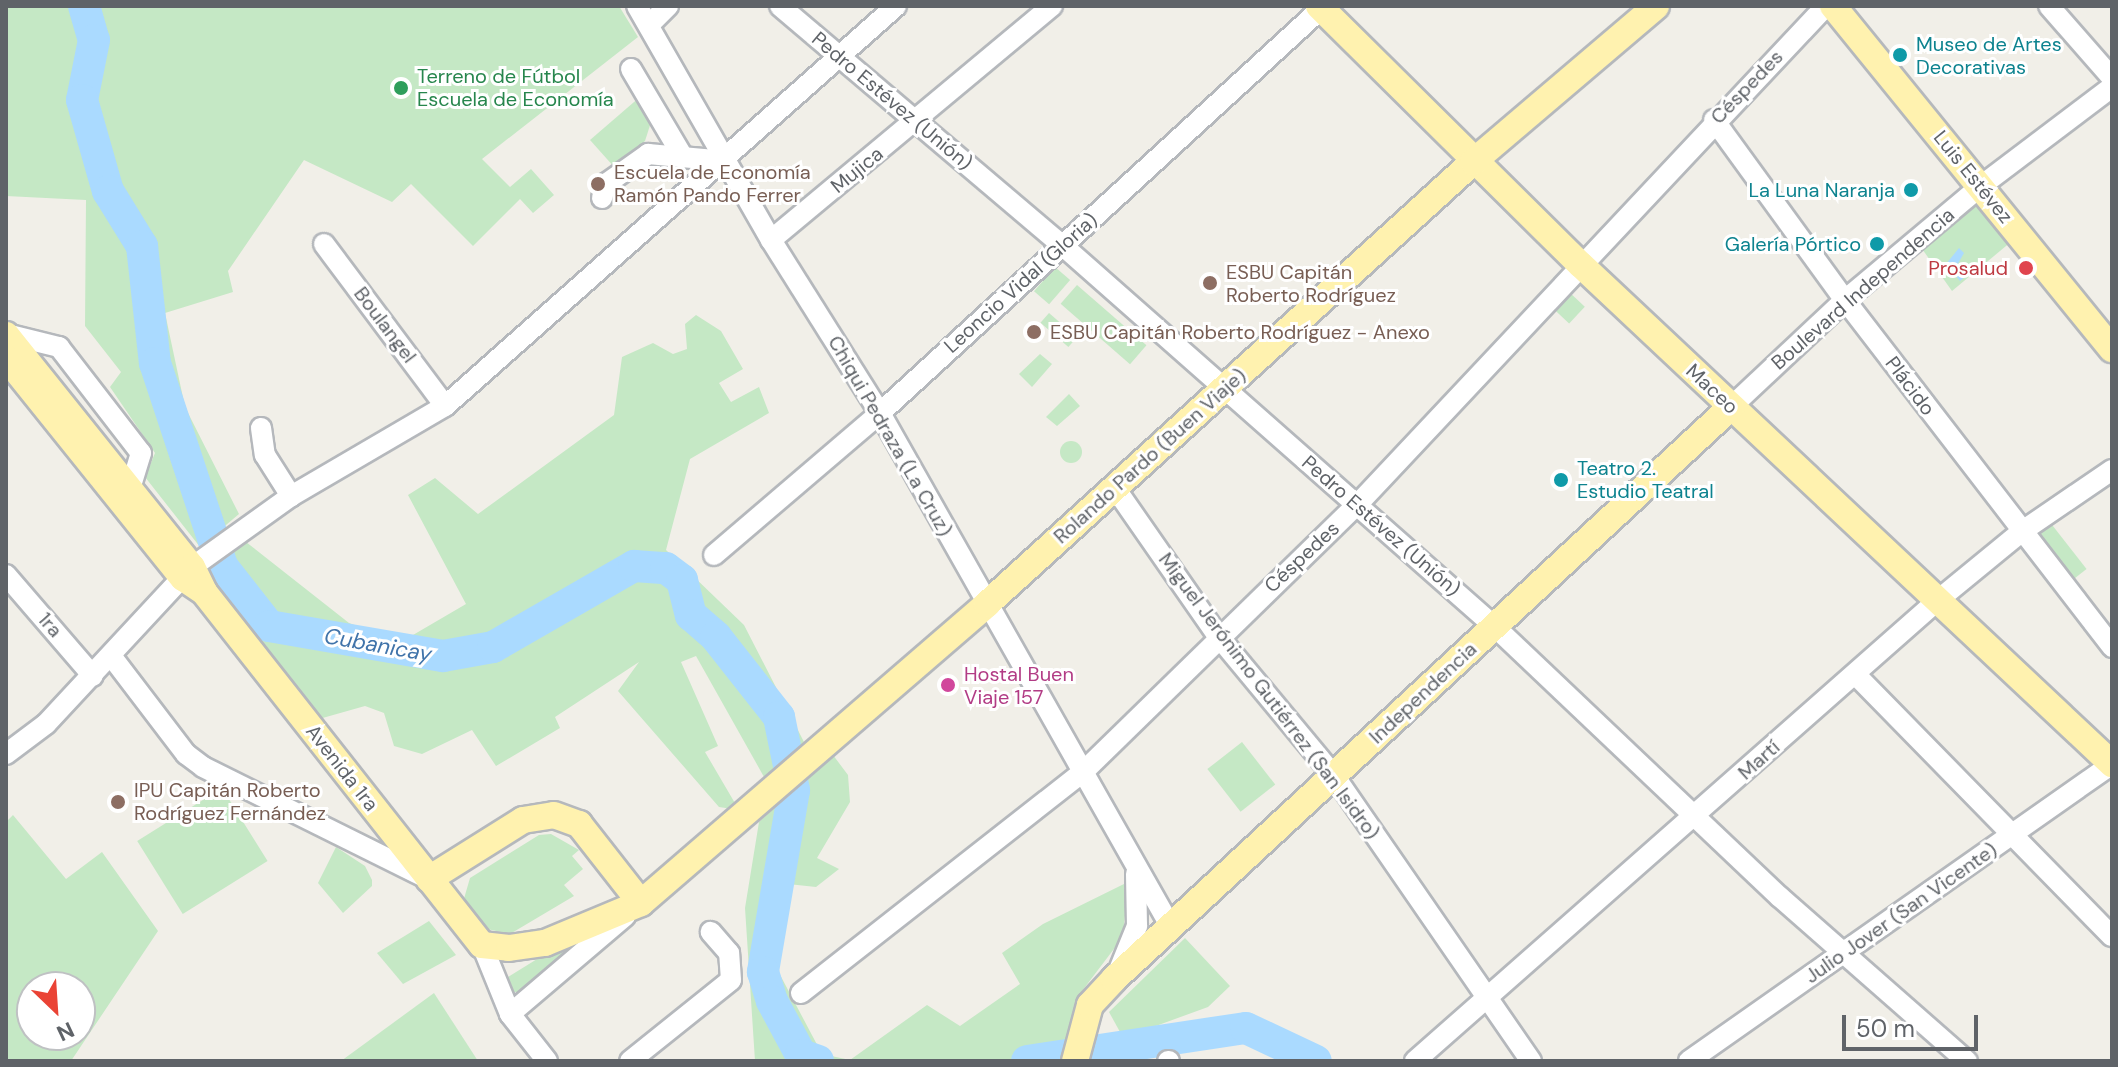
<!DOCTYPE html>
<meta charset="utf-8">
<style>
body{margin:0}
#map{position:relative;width:2118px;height:1067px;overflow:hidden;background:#f1efe8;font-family:"DM Sans",sans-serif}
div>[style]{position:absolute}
.green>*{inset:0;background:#c5e8c5;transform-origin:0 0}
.round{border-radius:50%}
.water>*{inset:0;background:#aadaff}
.river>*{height:32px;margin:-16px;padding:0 16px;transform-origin:16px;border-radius:16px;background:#aadaff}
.roads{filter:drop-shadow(2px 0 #b5b8bc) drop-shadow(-2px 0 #b5b8bc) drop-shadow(0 2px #b5b8bc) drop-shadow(0 -2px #b5b8bc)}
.minor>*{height:20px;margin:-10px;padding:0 10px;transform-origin:10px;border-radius:10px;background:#fff}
.major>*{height:26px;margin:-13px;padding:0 13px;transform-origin:13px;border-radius:13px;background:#fff2af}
.dots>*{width:22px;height:22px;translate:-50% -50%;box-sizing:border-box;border:4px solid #fff;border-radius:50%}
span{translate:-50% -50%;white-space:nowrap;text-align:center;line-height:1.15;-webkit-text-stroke:6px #fff;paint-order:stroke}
.culture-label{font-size:20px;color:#0d838f}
.left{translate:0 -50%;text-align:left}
.right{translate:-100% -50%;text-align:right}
.leisure-label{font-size:20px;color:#27864d}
.street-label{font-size:20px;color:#5f6368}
.education-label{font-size:20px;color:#785e54}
.health-label{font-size:20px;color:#be3a42}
.hotel-label{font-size:20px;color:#b23c85}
.water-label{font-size:22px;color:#4174aa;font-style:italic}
.frame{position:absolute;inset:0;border:8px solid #5f6368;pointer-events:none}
.north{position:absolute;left:16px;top:971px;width:80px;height:80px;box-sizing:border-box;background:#fff;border:2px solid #bfc1c3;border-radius:50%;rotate:155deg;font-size:22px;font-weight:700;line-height:32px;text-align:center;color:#5f6368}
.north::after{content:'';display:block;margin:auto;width:28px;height:36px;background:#ea4335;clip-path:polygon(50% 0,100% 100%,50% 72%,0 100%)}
.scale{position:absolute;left:1842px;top:1015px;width:136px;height:36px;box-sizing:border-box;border:4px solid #5f6368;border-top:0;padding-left:10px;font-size:24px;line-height:28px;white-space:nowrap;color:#5f6368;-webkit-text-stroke:6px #fff;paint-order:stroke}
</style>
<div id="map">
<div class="green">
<div style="clip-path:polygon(6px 6px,619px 6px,638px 37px,482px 159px,510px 187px,531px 169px,554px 195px,533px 213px,520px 199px,473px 246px,411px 184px,392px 202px,304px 160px,228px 271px,233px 292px,165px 313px,185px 407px,239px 514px,200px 547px,145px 477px,155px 453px,110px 387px,121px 372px,85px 326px,86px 200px,6px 196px)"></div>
<div style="clip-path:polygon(641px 96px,653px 116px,645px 141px,615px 168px,590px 140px)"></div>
<div style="clip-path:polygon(1970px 205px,1985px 208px,2012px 241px,1952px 291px,1920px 246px)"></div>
<div style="left:1055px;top:267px;width:20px;height:32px;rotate:41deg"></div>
<div style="left:1077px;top:285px;width:92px;height:25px;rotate:41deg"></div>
<div style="left:1568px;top:291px;width:23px;height:23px;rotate:43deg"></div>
<div style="left:1049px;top:313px;width:37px;height:13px;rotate:41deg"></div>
<div style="clip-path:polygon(696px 315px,721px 331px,743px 369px,719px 383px,731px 402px,759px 387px,769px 413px,690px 459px,666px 550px,744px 625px,804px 742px,789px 765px,768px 784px,696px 656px,681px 662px,718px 746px,705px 752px,739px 810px,719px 807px,618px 691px,639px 662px,555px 717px,560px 728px,496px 766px,472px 730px,422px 754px,394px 746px,384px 713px,365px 706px,319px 719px,208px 572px,246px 542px,349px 623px,401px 642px,466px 604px,408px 495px,435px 478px,478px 514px,614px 415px,622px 357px,653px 343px,673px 354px,687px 349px,685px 324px)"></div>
<div style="clip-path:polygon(1040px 354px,1052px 364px,1032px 387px,1019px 374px)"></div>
<div style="clip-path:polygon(1069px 394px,1080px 406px,1057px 426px,1046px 417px)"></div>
<div class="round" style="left:1060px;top:441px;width:22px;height:22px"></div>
<div style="left:2049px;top:521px;width:61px;height:23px;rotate:52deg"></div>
<div style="left:1242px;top:742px;width:54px;height:44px;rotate:52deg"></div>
<div style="clip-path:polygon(833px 755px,848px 775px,850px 802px,817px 858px,839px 869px,816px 887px,788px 884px,778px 971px,822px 1054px,850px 1060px,927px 1005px,960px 1026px,1020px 984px,1002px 953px,1043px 924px,1128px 882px,1123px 937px,1082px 991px,1061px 1061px,755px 1061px,745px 908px,759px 822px)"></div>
<div style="left:222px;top:788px;width:86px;height:100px;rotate:58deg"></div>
<div style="clip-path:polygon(evenodd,13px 815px,66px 879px,102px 852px,158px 931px,71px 1061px,6px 1061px,6px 822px,13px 815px,32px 987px,80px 987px,80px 1035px,32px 1035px,32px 987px)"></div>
<div style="clip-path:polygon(551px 834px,579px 850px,572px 856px,583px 869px,564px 885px,574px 896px,510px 934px,487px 929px,463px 902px,470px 878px,539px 835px)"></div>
<div style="clip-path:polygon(336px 847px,365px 866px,372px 880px,372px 886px,343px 913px,318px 883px)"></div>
<div style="clip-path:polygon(429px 921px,456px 955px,403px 984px,377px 953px)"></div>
<div style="clip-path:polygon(1185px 938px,1230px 986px,1208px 1007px,1131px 1035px,1120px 1032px,1109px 1012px)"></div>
<div style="clip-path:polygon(563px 943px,571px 949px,522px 992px,514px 992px,508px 977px)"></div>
<div style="clip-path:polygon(434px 993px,478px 1061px,341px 1061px)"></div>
</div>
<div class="water">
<div style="clip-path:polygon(1959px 248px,1964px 253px,1956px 267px,1969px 264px,1974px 269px,1960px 281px,1946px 264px)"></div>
</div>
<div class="river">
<div style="left:84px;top:6px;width:35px;rotate:74deg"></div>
<div style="left:94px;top:40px;width:61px;rotate:101.3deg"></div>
<div style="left:82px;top:100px;width:95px;rotate:74.1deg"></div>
<div style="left:108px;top:191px;width:65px;rotate:58.3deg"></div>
<div style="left:142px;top:246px;width:118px;rotate:83.7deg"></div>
<div style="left:155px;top:363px;width:214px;rotate:71.7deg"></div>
<div style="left:222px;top:566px;width:76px;rotate:51.9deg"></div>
<div style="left:269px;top:626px;width:177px;rotate:9.8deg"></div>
<div style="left:443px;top:656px;width:51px;rotate:-10.2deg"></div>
<div style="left:493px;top:647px;width:163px;rotate:-29.9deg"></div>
<div style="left:634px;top:566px;width:32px;rotate:4deg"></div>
<div style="left:666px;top:568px;width:20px;rotate:37deg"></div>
<div style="left:682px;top:580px;width:36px;rotate:76deg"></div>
<div style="left:691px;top:615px;width:33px;rotate:41deg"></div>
<div style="left:716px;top:637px;width:102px;rotate:51.8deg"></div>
<div style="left:779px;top:717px;width:75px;rotate:78.4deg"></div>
<div style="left:794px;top:790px;width:185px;rotate:99.7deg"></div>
<div style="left:763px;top:972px;width:30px;rotate:73deg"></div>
<div style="left:772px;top:1001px;width:61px;rotate:61.8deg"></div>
<div style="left:801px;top:1055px;width:18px;rotate:19deg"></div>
<div style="left:1027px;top:1061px;width:221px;rotate:-8.6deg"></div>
<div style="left:1246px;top:1028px;width:77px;rotate:25.2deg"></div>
</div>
<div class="roads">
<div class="minor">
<div style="left:637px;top:6px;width:270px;rotate:60.2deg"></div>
<div style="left:771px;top:240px;width:204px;rotate:57.8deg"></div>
<div style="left:880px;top:413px;width:593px;rotate:60.49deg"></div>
<div style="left:780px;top:6px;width:370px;rotate:40.3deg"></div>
<div style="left:1062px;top:245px;width:576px;rotate:41.41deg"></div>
<div style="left:1494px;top:626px;width:394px;rotate:43.5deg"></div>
<div style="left:1780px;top:897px;width:249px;rotate:41.3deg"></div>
<div style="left:2049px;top:6px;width:96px;rotate:48.8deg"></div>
<div style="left:649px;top:25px;width:27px;rotate:-45deg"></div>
<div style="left:631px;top:69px;width:102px;rotate:59.4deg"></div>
<div style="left:1714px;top:120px;width:223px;rotate:54deg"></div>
<div style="left:1845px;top:300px;width:438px;rotate:52.4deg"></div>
<div style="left:602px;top:198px;width:15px;rotate:-74deg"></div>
<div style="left:606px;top:184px;width:52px;rotate:-35.5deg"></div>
<div style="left:648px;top:154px;width:78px;rotate:5.1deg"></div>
<div style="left:771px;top:240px;width:366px;rotate:-39.8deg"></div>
<div style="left:324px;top:244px;width:202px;rotate:53.2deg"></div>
<div style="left:6px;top:334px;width:55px;rotate:13.8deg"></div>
<div style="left:59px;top:347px;width:134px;rotate:52.3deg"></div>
<div style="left:141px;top:453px;width:38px;rotate:107deg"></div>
<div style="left:1731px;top:407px;width:156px;rotate:-43.2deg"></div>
<div style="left:1845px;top:300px;width:177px;rotate:-40deg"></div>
<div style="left:1981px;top:186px;width:164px;rotate:-37.1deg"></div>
<div style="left:261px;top:428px;width:27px;rotate:82deg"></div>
<div style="left:265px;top:455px;width:49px;rotate:57.6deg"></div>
<div style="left:1115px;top:488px;width:180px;rotate:55.2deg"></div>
<div style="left:1218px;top:636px;width:183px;rotate:50.3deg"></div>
<div style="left:1335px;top:777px;width:345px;rotate:55.4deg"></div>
<div style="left:714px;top:555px;width:218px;rotate:-40.5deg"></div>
<div style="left:880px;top:413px;width:602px;rotate:-42.51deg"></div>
<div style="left:6px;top:575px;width:133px;rotate:49.3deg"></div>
<div style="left:112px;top:657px;width:122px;rotate:52.7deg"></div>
<div style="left:186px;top:754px;width:21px;rotate:37deg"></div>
<div style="left:203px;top:767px;width:248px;rotate:26.4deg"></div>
<div style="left:1855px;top:674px;width:367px;rotate:45.6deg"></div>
<div style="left:6px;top:754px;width:50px;rotate:-36.9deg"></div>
<div style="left:46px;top:724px;width:214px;rotate:-47.1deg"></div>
<div style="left:192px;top:567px;width:122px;rotate:-35.6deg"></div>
<div style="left:291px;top:496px;width:178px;rotate:-30.3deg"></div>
<div style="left:445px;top:406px;width:603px;rotate:-41.57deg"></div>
<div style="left:482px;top:945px;width:74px;rotate:67.9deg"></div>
<div style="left:510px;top:1014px;width:60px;rotate:51.8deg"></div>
<div style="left:1119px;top:970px;width:48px;rotate:-67.8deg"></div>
<div style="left:1137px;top:926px;width:52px;rotate:-91.1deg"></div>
<div style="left:801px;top:993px;width:360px;rotate:-38.1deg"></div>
<div style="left:1084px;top:771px;width:381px;rotate:-44.3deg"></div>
<div style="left:1357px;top:505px;width:685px;rotate:-46.78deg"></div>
<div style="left:510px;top:1014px;width:151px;rotate:-40.4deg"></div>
<div style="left:630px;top:1061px;width:129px;rotate:-38.7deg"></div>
<div style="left:731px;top:980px;width:27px;rotate:-94deg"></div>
<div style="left:729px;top:953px;width:28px;rotate:-131deg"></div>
<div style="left:1168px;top:1061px;width:1px"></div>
<div style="left:1415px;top:1061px;width:696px;rotate:-41.39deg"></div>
<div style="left:1937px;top:601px;width:109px;rotate:-39.4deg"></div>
<div style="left:2021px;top:532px;width:110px;rotate:-34.3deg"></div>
<div style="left:1689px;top:1061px;width:517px;rotate:-35.07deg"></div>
</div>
<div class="major">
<div style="left:1319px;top:6px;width:368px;rotate:44.7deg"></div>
<div style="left:1581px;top:265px;width:729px;rotate:43.22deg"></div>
<div style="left:1833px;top:6px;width:442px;rotate:50.9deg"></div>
<div style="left:6px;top:335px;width:297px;rotate:51.3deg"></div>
<div style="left:192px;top:567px;width:28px;rotate:64deg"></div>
<div style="left:204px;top:592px;width:25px;rotate:-146deg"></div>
<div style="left:183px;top:578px;width:282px;rotate:-128.8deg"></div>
<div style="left:204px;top:592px;width:449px;rotate:51.8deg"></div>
<div style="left:482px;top:945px;width:27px;rotate:6deg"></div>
<div style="left:509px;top:948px;width:36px;rotate:-8deg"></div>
<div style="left:545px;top:943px;width:104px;rotate:-22.6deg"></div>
<div style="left:641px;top:903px;width:457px;rotate:-40.8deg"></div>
<div style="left:987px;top:604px;width:657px;rotate:-42.29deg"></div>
<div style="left:1473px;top:162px;width:240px;rotate:-40.4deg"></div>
<div style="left:429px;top:879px;width:111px;rotate:-32.1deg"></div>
<div style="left:523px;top:820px;width:31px;rotate:-9deg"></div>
<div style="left:554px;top:815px;width:27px;rotate:20deg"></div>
<div style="left:579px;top:824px;width:100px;rotate:51.9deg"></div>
<div style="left:1075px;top:1061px;width:58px;rotate:-75deg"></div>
<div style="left:1090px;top:1005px;width:35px;rotate:-47deg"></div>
<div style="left:1114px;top:979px;width:841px;rotate:-42.83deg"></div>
</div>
</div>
<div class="dots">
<div style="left:1900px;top:55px;background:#0f9aa8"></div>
<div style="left:401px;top:88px;background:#2e9e5b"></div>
<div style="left:598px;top:184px;background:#8d6e63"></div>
<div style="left:1911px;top:190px;background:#0f9aa8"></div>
<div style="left:1877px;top:244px;background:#0f9aa8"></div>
<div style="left:2026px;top:268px;background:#e0444e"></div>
<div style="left:1210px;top:283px;background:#8d6e63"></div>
<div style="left:1034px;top:332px;background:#8d6e63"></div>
<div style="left:1561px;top:480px;background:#0f9aa8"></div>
<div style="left:948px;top:685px;background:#d1479c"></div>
<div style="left:118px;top:802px;background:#8d6e63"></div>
</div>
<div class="culture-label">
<span class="left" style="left:1916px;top:56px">Museo de Artes<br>Decorativas</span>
<span class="right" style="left:1895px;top:190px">La Luna Naranja</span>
<span class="right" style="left:1861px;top:244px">Galería Pórtico</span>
<span class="left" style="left:1577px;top:480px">Teatro 2.<br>Estudio Teatral</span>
</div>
<div class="leisure-label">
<span class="left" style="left:417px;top:88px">Terreno de Fútbol<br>Escuela de Economía</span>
</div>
<div class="street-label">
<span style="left:1747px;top:87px;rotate:-46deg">Céspedes</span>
<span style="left:892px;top:101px;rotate:40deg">Pedro Estévez (Unión)</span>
<span style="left:857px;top:170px;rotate:-39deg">Mujica</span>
<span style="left:1973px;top:177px;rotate:51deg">Luis Estévez</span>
<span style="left:1021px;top:283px;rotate:-42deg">Leoncio Vidal (Gloria)</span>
<span style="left:1863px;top:289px;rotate:-41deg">Boulevard Independencia</span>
<span style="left:385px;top:325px;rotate:53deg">Boulangel</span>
<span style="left:1910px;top:386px;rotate:53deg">Plácido</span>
<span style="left:1712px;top:389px;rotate:43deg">Maceo</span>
<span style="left:890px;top:436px;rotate:60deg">Chiqui Pedraza (La Cruz)</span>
<span style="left:1150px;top:456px;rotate:-42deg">Rolando Pardo (Buen Viaje)</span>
<span style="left:1381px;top:526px;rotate:41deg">Pedro Estévez (Unión)</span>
<span style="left:1302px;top:557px;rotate:-43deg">Céspedes</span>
<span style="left:50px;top:625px;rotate:49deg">1ra</span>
<span style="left:1423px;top:693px;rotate:-43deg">Independencia</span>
<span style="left:1269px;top:696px;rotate:53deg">Miguel Jerónimo Gutiérrez (San Isidro)</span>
<span style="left:1759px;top:760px;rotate:-42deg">Martí</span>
<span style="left:342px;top:768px;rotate:52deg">Avenida 1ra</span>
<span style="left:1901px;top:913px;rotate:-35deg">Julio Jover (San Vicente)</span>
</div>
<div class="education-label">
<span class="left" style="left:614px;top:184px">Escuela de Economía<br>Ramón Pando Ferrer</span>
<span class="left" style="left:1226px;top:284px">ESBU Capitán<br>Roberto Rodríguez</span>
<span class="left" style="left:1050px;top:332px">ESBU Capitán Roberto Rodríguez - Anexo</span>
<span class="left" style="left:134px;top:802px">IPU Capitán Roberto<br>Rodríguez Fernández</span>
</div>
<div class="health-label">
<span class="right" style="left:2008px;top:268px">Prosalud</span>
</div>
<div class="hotel-label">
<span class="left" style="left:964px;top:686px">Hostal Buen<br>Viaje 157</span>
</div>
<div class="water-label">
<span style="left:378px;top:645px;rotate:10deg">Cubanicay</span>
</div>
<div class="frame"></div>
<div class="north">N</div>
<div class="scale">50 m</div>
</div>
